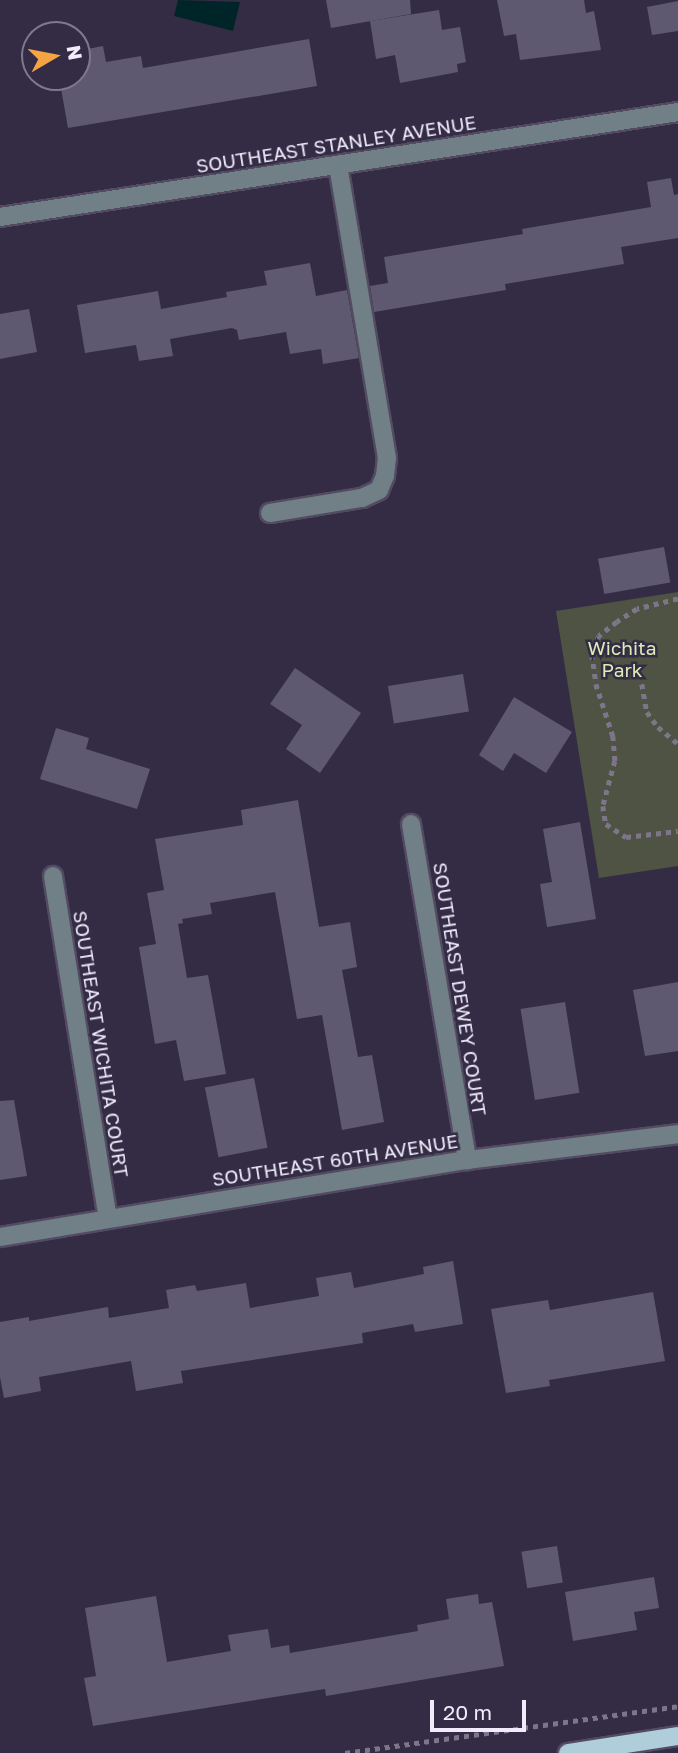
<!DOCTYPE html>
<style>
body{margin:0}
#map{position:relative;width:678px;height:1753px;overflow:hidden;background:#342c45;font-family:"Golos Text",sans-serif}
div>[style]{position:absolute}
.green>*{inset:0;background:#4e5343}
.water>*{inset:0;background:#002529}
.building>*{inset:0;background:#5f5871;transform-origin:0 0}
.path>*{height:4.5px;margin-top:-2.25px;transform-origin:0;background:repeating-linear-gradient(90deg,#7d768b 0 5px,transparent 0 10px)}
.roads{filter:drop-shadow(2px 0 #524b62) drop-shadow(-2px 0 #524b62) drop-shadow(0 2px #524b62) drop-shadow(0 -2px #524b62)}
.minor>*{height:18px;margin:-9px;padding:0 9px;transform-origin:9px;border-radius:9px;background:#717f86}
.major>*{height:18px;margin:-9px;padding:0 9px;transform-origin:9px;border-radius:9px;background:#b0cddc}
span{translate:-50% -50%;white-space:nowrap;text-align:center;line-height:1.15;-webkit-text-stroke:5px #342c45;paint-order:stroke}
.street-label{font-size:19px;color:#f1ecfc}
.park-label{font-size:19px;color:#dcecb7}
.north{position:absolute;left:21px;top:21px;width:70px;height:70px;box-sizing:border-box;background:#342c45;border:2px solid #80798e;border-radius:50%;rotate:80deg;font-size:19px;font-weight:700;line-height:28px;text-align:center;color:#f1ecfc}
.north::after{content:'';display:block;margin:auto;width:24px;height:32px;background:#f4a443;clip-path:polygon(50% 0,100% 100%,50% 72%,0 100%)}
.scale{position:absolute;left:430px;top:1700px;width:96px;height:32px;box-sizing:border-box;border:4px solid #f1ecfc;border-top:0;padding-left:9px;font-size:21px;line-height:24px;white-space:nowrap;color:#f1ecfc;-webkit-text-stroke:5px #342c45;paint-order:stroke}
</style>
<div id="map">
<div class="green">
<div style="clip-path:polygon(678px 592px,678px 866px,599px 878px,556px 611px)"></div>
</div>
<div class="water">
<div style="clip-path:polygon(178px 0,240px 2px,233px 31px,174px 16px)"></div>
</div>
<div class="building">
<div style="clip-path:polygon(326px 0,410px 0,411px 14px,331px 28px)"></div>
<div style="clip-path:polygon(497px 0,584px 0,586px 13px,594px 11px,601px 50px,520px 60px,516px 34px,504px 36px)"></div>
<div style="clip-path:polygon(678px 1px,678px 31px,652px 35px,647px 7px)"></div>
<div style="clip-path:polygon(439px 10px,442px 30px,460px 27px,466px 62px,457px 64px,458px 72px,400px 83px,395px 55px,376px 59px,370px 21px)"></div>
<div style="clip-path:polygon(309px 39px,317px 86px,68px 128px,59px 77px,77px 77px,77px 51px,103px 46px,106px 62px,141px 56px,143px 68px)"></div>
<div style="clip-path:polygon(671px 178px,674px 195px,678px 194px,678px 238px,621px 247px,624px 264px,505px 284px,506px 290px,374px 312px,370px 286px,388px 283px,384px 257px,523px 234px,522px 229px,651px 207px,647px 182px)"></div>
<div style="clip-path:polygon(310px 263px,316px 296px,347px 290px,359px 358px,323px 364px,321px 349px,290px 354px,286px 332px,239px 340px,237px 330px,232px 328px,170px 339px,173px 356px,139px 361px,136px 345px,85px 353px,77px 305px,158px 291px,161px 309px,227px 297px,226px 292px,267px 285px,264px 271px)"></div>
<div style="clip-path:polygon(29px 309px,37px 352px,0 359px,0 314px)"></div>
<div style="left:664px;top:547px;width:36px;height:67px;rotate:80deg"></div>
<div style="clip-path:polygon(295px 668px,361px 713px,320px 773px,286px 749px,302px 725px,270px 704px)"></div>
<div style="left:463px;top:674px;width:38px;height:76px;rotate:81deg"></div>
<div style="clip-path:polygon(514px 697px,572px 732px,546px 773px,514px 753px,503px 771px,479px 755px)"></div>
<div style="clip-path:polygon(56px 728px,89px 738px,86px 749px,150px 769px,137px 809px,40px 779px)"></div>
<div style="clip-path:polygon(298px 800px,319px 927px,350px 922px,357px 967px,342px 970px,358px 1057px,372px 1055px,384px 1122px,342px 1130px,322px 1015px,297px 1019px,275px 892px,210px 903px,212px 914px,182px 919px,183px 923px,178px 924px,187px 978px,208px 975px,226px 1074px,184px 1081px,176px 1040px,155px 1044px,139px 947px,156px 944px,147px 893px,164px 890px,155px 839px,243px 825px,241px 810px)"></div>
<div style="clip-path:polygon(580px 822px,596px 919px,547px 927px,540px 884px,552px 882px,543px 829px)"></div>
<div style="clip-path:polygon(678px 982px,678px 1051px,645px 1056px,633px 990px)"></div>
<div style="left:565px;top:1002px;width:92px;height:45px;rotate:81deg"></div>
<div style="left:254px;top:1078px;width:71px;height:50px;rotate:79deg"></div>
<div style="clip-path:polygon(14px 1100px,27px 1176px,0 1180px,0 1101px)"></div>
<div style="clip-path:polygon(453px 1261px,463px 1324px,415px 1332px,413px 1324px,362px 1333px,363px 1343px,181px 1371px,183px 1383px,136px 1391px,131px 1361px,39px 1377px,41px 1391px,4px 1398px,0 1377px,0 1322px,29px 1317px,29px 1321px,108px 1307px,109px 1318px,169px 1308px,166px 1290px,195px 1285px,197px 1291px,246px 1283px,250px 1308px,319px 1296px,316px 1278px,351px 1272px,354px 1288px,424px 1274px,423px 1267px)"></div>
<div style="clip-path:polygon(653px 1292px,665px 1361px,549px 1380px,550px 1386px,506px 1393px,491px 1309px,548px 1300px,550px 1310px)"></div>
<div style="left:557px;top:1546px;width:37px;height:36px;rotate:81deg"></div>
<div style="clip-path:polygon(654px 1577px,659px 1608px,634px 1612px,637px 1630px,573px 1641px,565px 1592px)"></div>
<div style="clip-path:polygon(478px 1594px,479px 1604px,492px 1602px,504px 1666px,326px 1696px,325px 1689px,93px 1726px,84px 1678px,96px 1676px,85px 1608px,156px 1596px,167px 1662px,231px 1651px,228px 1635px,268px 1629px,271px 1648px,289px 1645px,290px 1653px,418px 1631px,417px 1625px,449px 1619px,446px 1599px)"></div>
</div>
<div class="path">
<div style="left:678px;top:599px;width:42px;rotate:166.3deg"></div>
<div style="left:637px;top:609px;width:24px;rotate:147deg"></div>
<div style="left:617px;top:622px;width:23px;rotate:142deg"></div>
<div style="left:599px;top:636px;width:19px;rotate:111deg"></div>
<div style="left:592px;top:654px;width:30px;rotate:82deg"></div>
<div style="left:596px;top:684px;width:55px;rotate:71.9deg"></div>
<div style="left:613px;top:736px;width:25px;rotate:85deg"></div>
<div style="left:615px;top:761px;width:47px;rotate:104.9deg"></div>
<div style="left:603px;top:806px;width:18px;rotate:81deg"></div>
<div style="left:606px;top:824px;width:24px;rotate:33deg"></div>
<div style="left:626px;top:837px;width:52px;rotate:-6.6deg"></div>
<div style="left:642px;top:684px;width:28px;rotate:80deg"></div>
<div style="left:647px;top:712px;width:19px;rotate:54deg"></div>
<div style="left:658px;top:727px;width:26px;rotate:40deg"></div>
<div style="left:345px;top:1753px;width:336px;rotate:-8deg"></div>
</div>
<div class="roads">
<div class="minor">
<div style="left:0;top:217px;width:686px;rotate:-8.8deg"></div>
<div style="left:270px;top:513px;width:93px;rotate:-9.3deg"></div>
<div style="left:362px;top:498px;width:19px;rotate:-25deg"></div>
<div style="left:379px;top:490px;width:15px;rotate:-67deg"></div>
<div style="left:385px;top:476px;width:18px;rotate:-84deg"></div>
<div style="left:387px;top:458px;width:297px;rotate:-99.5deg"></div>
<div style="left:411px;top:824px;width:341px;rotate:80.5deg"></div>
<div style="left:53px;top:876px;width:346px;rotate:80.9deg"></div>
<div style="left:0;top:1237px;width:473px;rotate:-9.4deg"></div>
<div style="left:467px;top:1160px;width:213px;rotate:-7deg"></div>
</div>
<div class="major">
<div style="left:568px;top:1753px;width:111px;rotate:-8.8deg"></div>
</div>
</div>
<div class="street-label">
<span style="left:336px;top:144px;rotate:-9deg">SOUTHEAST STANLEY AVENUE</span>
<span style="left:460px;top:989px;rotate:81deg">SOUTHEAST DEWEY COURT</span>
<span style="left:101px;top:1044px;rotate:81deg">SOUTHEAST WICHITA COURT</span>
<span style="left:335px;top:1160px;rotate:-9deg">SOUTHEAST 60TH AVENUE</span>
</div>
<div class="park-label">
<span style="left:622px;top:659px">Wichita<br>Park</span>
</div>
<div class="north">N</div>
<div class="scale">20 m</div>
</div>
